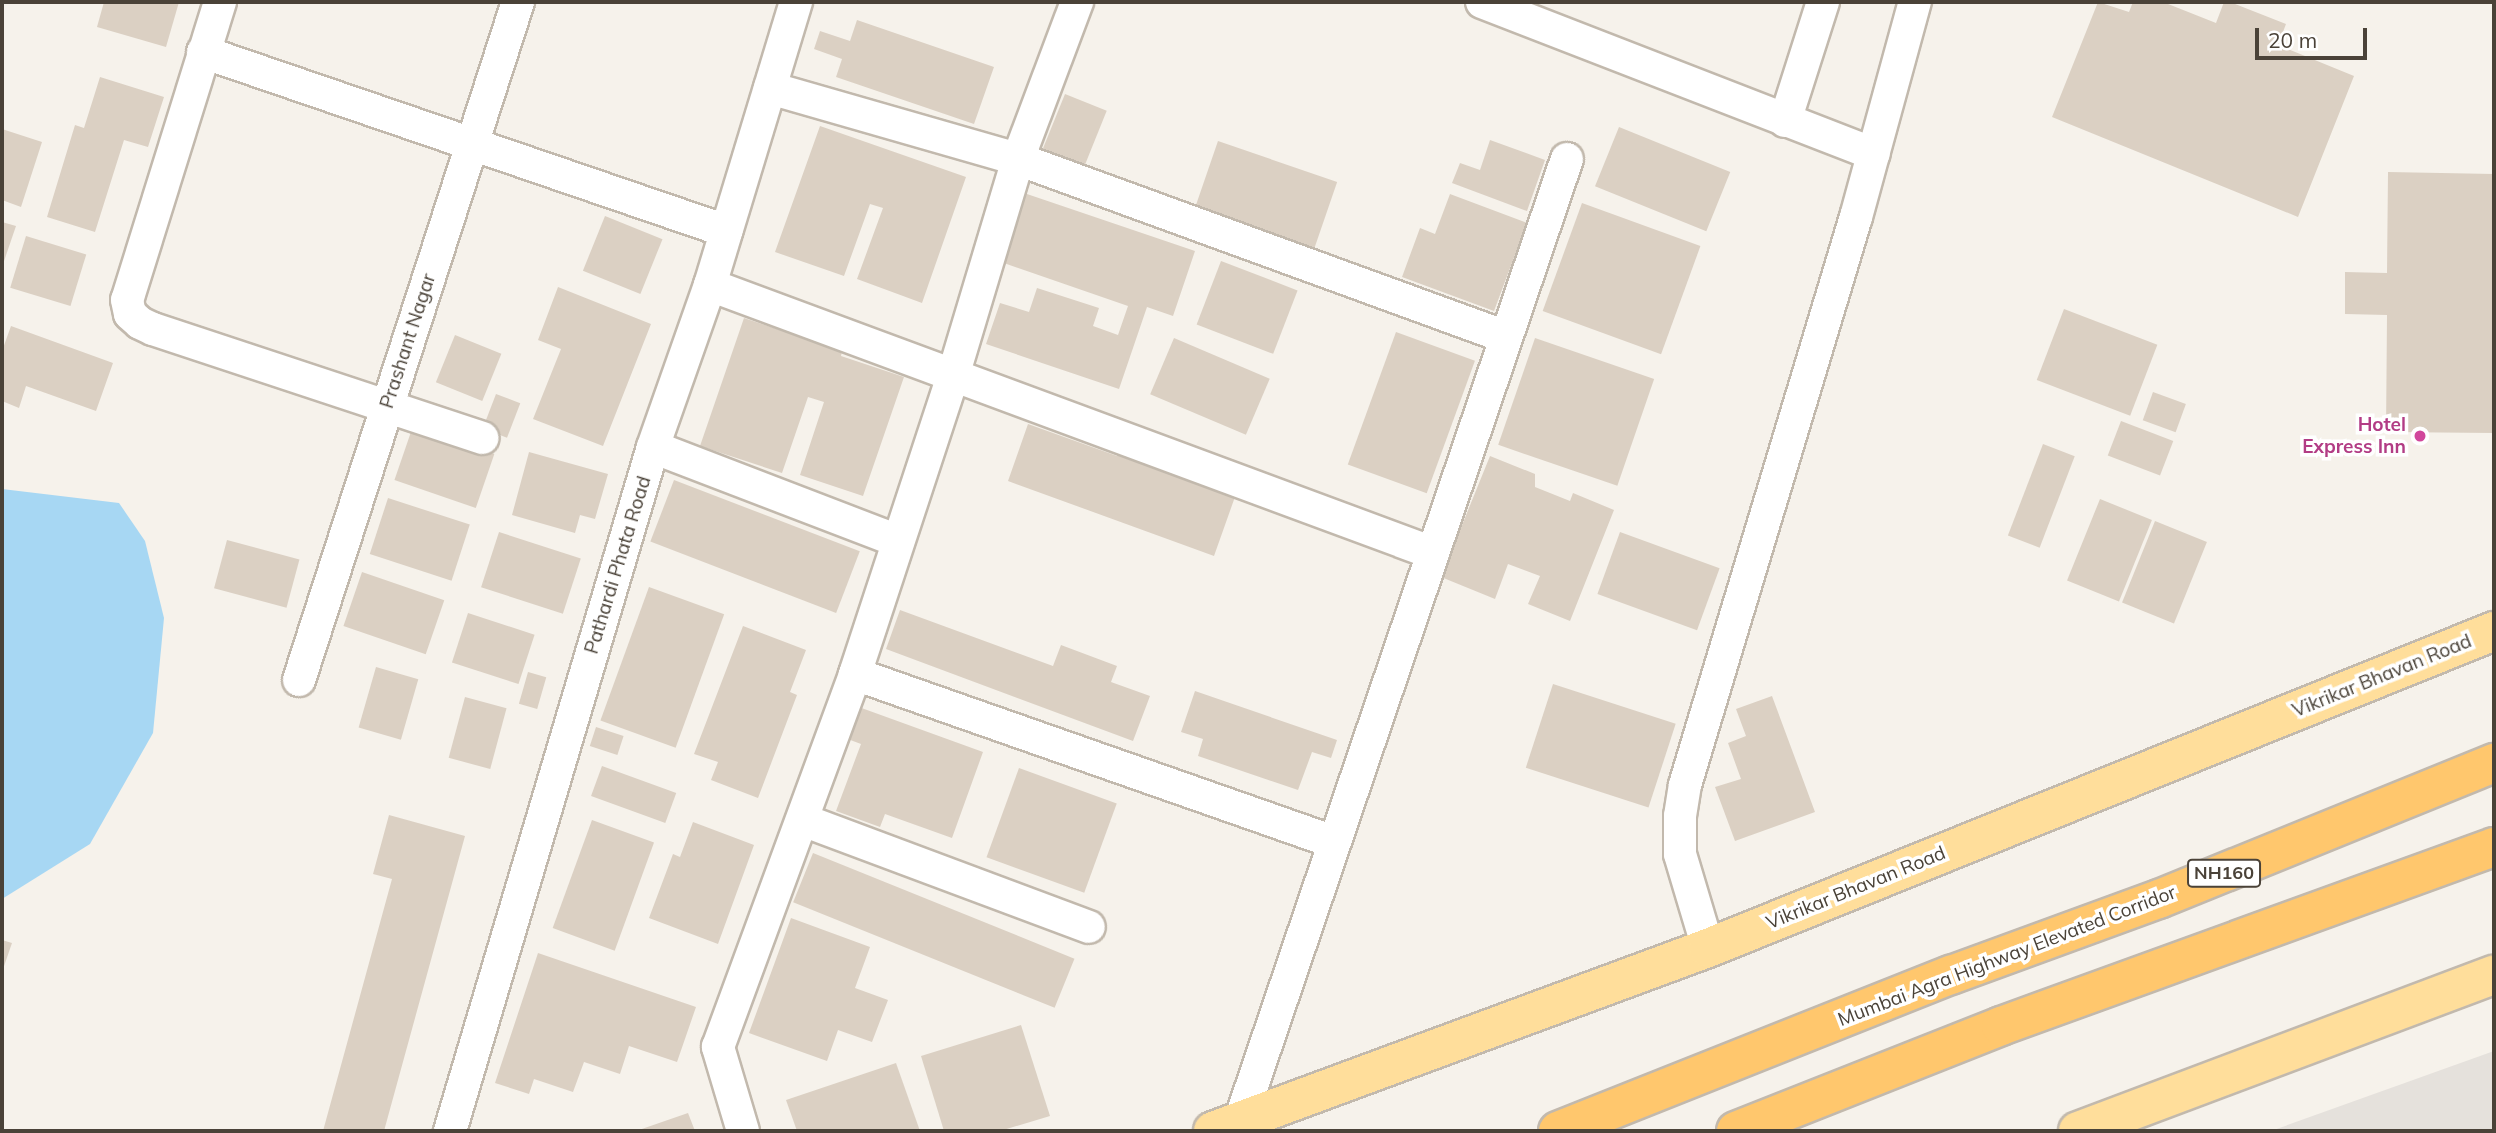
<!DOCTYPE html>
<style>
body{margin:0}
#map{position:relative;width:2496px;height:1133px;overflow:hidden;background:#f6f2eb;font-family:Mulish,sans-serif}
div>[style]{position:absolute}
.industrial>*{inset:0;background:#e5e1dc}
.water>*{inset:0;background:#a7d7f3}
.building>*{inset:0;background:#dbd0c3;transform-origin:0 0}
.roads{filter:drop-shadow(2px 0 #c2b9ad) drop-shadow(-2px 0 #c2b9ad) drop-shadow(0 2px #c2b9ad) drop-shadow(0 -2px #c2b9ad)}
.street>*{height:32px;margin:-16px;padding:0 16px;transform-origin:16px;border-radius:16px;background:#fff}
.primary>*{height:38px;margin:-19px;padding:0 19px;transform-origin:19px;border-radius:19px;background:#ffde9b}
.highway>*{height:38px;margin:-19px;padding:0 19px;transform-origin:19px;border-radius:19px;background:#ffc76d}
.dots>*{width:19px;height:19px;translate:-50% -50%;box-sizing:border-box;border:4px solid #fff;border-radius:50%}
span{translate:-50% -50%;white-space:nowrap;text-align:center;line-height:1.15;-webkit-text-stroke:7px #fff;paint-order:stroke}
.shield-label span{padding:2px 5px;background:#fff;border:2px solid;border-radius:5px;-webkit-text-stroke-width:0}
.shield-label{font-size:18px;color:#4a4238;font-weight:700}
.street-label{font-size:19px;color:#4a4238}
.hotel-label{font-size:19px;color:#b23c85;font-weight:700}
.right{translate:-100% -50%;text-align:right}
.frame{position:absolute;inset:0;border:4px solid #4a4238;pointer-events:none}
.scale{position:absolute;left:2255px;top:28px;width:112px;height:32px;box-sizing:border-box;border:4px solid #4a4238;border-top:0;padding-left:9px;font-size:21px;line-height:24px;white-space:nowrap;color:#4a4238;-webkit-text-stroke:5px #fff;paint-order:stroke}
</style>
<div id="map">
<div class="industrial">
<div style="clip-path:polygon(2494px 1051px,2494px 1131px,2271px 1131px)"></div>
</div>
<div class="water">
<div style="clip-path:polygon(2px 489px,119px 503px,145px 541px,164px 618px,153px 733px,90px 844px,2px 899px)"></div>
</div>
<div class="building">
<div style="clip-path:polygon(104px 2px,179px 2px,166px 47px,97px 27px)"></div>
<div style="clip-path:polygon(2098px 2px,2129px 12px,2133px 2px,2163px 2px,2216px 23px,2224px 2px,2230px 2px,2286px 24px,2278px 45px,2354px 76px,2298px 217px,2052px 117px)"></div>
<div style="clip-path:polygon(857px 20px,994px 67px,974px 124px,836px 77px,842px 59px,814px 49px,820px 31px,850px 41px)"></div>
<div style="clip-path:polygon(100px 77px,164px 97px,148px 147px,124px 140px,95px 232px,47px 217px,75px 125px,84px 128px)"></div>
<div style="left:1065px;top:94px;width:45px;height:61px;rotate:22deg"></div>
<div style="clip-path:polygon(820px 126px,966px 177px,922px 303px,857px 279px,883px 208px,870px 204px,844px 276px,775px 252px)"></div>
<div style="left:1619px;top:127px;width:120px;height:64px;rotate:22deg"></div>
<div style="clip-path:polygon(2px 129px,42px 142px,21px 207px,2px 200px)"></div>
<div style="clip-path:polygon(1490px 140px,1545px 160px,1527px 211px,1452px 183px,1460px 163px,1480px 170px)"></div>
<div style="left:1218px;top:141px;width:126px;height:71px;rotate:19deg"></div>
<div style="clip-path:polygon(2388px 172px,2494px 174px,2494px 433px,2386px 432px,2387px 315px,2345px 314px,2345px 272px,2387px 273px)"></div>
<div style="clip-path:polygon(1024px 193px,1195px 251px,1173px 316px,1147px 307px,1119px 389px,986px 344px,1000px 303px,1029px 312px,1037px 288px,1099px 308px,1093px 326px,1118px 335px,1128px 306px,1001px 262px)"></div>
<div style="clip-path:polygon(1450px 194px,1527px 223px,1494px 311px,1402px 277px,1420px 228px,1435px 234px)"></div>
<div style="left:1582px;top:203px;width:126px;height:115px;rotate:20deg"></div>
<div style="left:605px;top:216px;width:62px;height:59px;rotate:22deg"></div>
<div style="clip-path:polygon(2px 222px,16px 226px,2px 267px)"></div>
<div style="left:26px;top:236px;width:63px;height:54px;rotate:17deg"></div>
<div style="left:1221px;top:261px;width:82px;height:68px;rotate:21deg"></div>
<div style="clip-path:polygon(558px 287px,651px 324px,603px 446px,533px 419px,561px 349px,538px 340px)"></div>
<div style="left:2064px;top:309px;width:100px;height:76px;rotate:21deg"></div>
<div style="clip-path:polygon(744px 318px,842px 351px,841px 356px,904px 377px,863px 496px,800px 475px,824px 402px,808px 397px,782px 473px,700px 446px)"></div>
<div style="clip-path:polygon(11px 326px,113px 363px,96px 411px,26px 386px,19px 408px,2px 401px,2px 351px)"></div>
<div style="left:1396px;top:332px;width:84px;height:141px;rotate:20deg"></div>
<div style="left:455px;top:335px;width:50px;height:51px;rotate:22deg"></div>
<div style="left:1174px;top:338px;width:104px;height:61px;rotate:23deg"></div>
<div style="left:1535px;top:338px;width:126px;height:113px;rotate:19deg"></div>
<div style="left:2153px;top:392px;width:35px;height:30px;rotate:20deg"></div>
<div style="left:496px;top:394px;width:26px;height:37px;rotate:21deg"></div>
<div style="left:2121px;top:421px;width:56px;height:37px;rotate:21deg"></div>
<div style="clip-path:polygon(1028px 424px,1117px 456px,1119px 451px,1236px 494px,1214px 556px,1008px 481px)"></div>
<div style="left:413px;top:426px;width:86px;height:57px;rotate:19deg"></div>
<div style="left:2043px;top:444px;width:34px;height:98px;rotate:21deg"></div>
<div style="clip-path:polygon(529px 452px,608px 474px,595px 519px,580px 515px,575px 533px,512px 515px)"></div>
<div style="clip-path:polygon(1490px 456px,1535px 474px,1535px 487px,1570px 501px,1573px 493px,1614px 510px,1570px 621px,1528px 604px,1540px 576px,1508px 564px,1495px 599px,1441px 577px)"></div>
<div style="left:674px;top:480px;width:199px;height:66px;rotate:21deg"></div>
<div style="left:388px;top:498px;width:86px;height:59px;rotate:18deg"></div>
<div style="left:2100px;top:499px;width:56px;height:88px;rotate:22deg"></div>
<div style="left:2155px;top:521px;width:56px;height:88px;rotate:22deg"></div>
<div style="left:499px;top:532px;width:86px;height:58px;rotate:18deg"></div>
<div style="left:1620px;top:532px;width:106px;height:66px;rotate:20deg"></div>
<div style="left:227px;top:540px;width:75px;height:50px;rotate:15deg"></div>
<div style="left:362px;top:572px;width:87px;height:57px;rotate:19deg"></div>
<div style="left:649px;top:587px;width:80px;height:142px;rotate:20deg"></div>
<div style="clip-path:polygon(900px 610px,1053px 666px,1061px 645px,1117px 666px,1111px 682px,1150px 696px,1133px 741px,886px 649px)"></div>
<div style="left:468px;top:613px;width:70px;height:52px;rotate:18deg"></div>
<div style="clip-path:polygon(743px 626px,806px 650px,790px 692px,797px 695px,758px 798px,711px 780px,718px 762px,694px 754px)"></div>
<div style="left:376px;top:667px;width:44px;height:63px;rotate:16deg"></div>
<div style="left:528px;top:672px;width:19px;height:33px;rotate:16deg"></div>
<div style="left:1553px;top:684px;width:129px;height:88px;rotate:18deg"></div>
<div style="clip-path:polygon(1195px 691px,1337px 740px,1331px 758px,1312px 752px,1298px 790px,1198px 756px,1203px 739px,1181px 732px)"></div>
<div style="clip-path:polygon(1772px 696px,1815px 812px,1735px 841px,1715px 787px,1741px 779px,1728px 743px,1746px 736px,1736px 709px)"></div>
<div style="left:465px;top:697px;width:43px;height:63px;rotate:15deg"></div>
<div style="clip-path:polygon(856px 706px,983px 752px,952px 838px,885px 814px,880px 827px,836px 811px,861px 744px,845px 738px)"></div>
<div style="left:596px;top:727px;width:29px;height:20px;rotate:18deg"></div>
<div style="left:602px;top:766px;width:79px;height:32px;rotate:20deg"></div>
<div style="left:1019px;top:768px;width:104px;height:95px;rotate:20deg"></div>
<div style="clip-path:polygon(389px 815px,465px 836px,384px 1131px,323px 1131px,392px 879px,373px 874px)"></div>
<div style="left:592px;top:820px;width:66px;height:115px;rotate:20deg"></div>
<div style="clip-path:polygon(693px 822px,754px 845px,718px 944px,649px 918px,673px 854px,680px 857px)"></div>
<div style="left:813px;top:853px;width:282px;height:53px;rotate:22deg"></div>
<div style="clip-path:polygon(791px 918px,870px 947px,855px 988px,888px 1000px,872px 1042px,838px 1030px,827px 1061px,749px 1033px)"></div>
<div style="clip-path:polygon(2px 940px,12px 943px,2px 972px)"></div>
<div style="clip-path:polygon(538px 953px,696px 1007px,677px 1062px,629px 1046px,620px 1074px,584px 1062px,573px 1092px,534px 1079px,529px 1094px,495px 1083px)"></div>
<div style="clip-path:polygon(1021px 1025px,1050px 1116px,1000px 1131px,944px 1131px,921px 1056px)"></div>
<div style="clip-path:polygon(896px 1063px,920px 1131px,797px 1131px,786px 1100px)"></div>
<div style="clip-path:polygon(688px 1113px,695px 1131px,636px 1131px)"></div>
</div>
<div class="roads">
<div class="street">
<div style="left:220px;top:2px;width:312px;rotate:107.3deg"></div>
<div style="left:127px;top:300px;width:14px;rotate:78deg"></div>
<div style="left:130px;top:314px;width:13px;rotate:42deg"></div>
<div style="left:140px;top:323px;width:14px;rotate:25deg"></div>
<div style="left:153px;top:329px;width:347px;rotate:18.3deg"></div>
<div style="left:1482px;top:2px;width:420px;rotate:21.2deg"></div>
<div style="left:203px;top:52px;width:553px;rotate:18.89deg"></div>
<div style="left:770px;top:88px;width:258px;rotate:16deg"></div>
<div style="left:1018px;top:159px;width:519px;rotate:20.04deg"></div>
<div style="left:1785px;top:121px;width:125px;rotate:-72.3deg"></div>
<div style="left:710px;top:285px;width:771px;rotate:20.34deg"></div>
<div style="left:653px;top:447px;width:262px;rotate:21deg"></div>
<div style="left:855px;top:674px;width:508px;rotate:19.33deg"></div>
<div style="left:299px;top:680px;width:712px;rotate:-72.1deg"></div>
<div style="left:803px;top:820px;width:305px;rotate:20.5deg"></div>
<div style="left:1708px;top:948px;width:98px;rotate:-106.6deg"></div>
<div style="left:1680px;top:854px;width:38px;rotate:-90deg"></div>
<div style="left:1680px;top:816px;width:31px;rotate:-81deg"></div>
<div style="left:1685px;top:785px;width:593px;rotate:-73.25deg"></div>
<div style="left:1856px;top:217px;width:223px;rotate:-74.7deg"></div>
<div style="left:1240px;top:1121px;width:1016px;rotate:-71.23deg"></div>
<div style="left:450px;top:1131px;width:713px;rotate:-73.47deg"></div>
<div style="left:653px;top:447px;width:172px;rotate:-70.6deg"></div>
<div style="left:710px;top:285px;width:296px;rotate:-73.1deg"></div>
<div style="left:743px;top:1131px;width:88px;rotate:-106.6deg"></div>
<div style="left:718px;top:1047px;width:397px;rotate:-69.8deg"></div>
<div style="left:855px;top:674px;width:314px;rotate:-71.8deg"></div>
<div style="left:953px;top:376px;width:227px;rotate:-73.3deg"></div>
<div style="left:1018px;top:159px;width:168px;rotate:-69.4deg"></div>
</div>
<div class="primary">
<div style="left:1213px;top:1131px;width:528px;rotate:-20.29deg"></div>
<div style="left:1708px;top:948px;width:848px;rotate:-21.96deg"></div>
<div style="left:2078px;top:1131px;width:444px;rotate:-20.6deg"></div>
</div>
<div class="highway">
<div style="left:1558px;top:1131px;width:423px;rotate:-21.7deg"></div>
<div style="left:1951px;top:975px;width:221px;rotate:-20.1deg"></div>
<div style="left:2159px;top:899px;width:362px;rotate:-22.1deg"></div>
<div style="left:1736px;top:1131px;width:285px;rotate:-21.6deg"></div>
<div style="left:2001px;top:1026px;width:524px;rotate:-19.96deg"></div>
</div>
</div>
<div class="dots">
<div style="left:2420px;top:436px;background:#d1479c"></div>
</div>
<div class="shield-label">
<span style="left:2224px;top:873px">NH160</span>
</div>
<div class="street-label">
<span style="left:408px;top:341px;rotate:-72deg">Prashant Nagar</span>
<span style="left:618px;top:565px;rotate:-73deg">Pathardi Phata Road</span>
<span style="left:2382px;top:676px;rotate:-22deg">Vikrikar Bhavan Road</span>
<span style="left:1856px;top:888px;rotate:-22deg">Vikrikar Bhavan Road</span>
<span style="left:2007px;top:956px;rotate:-21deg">Mumbai Agra Highway Elevated Corridor</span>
</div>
<div class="hotel-label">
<span class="right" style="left:2406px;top:436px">Hotel<br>Express Inn</span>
</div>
<div class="frame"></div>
<div class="scale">20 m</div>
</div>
